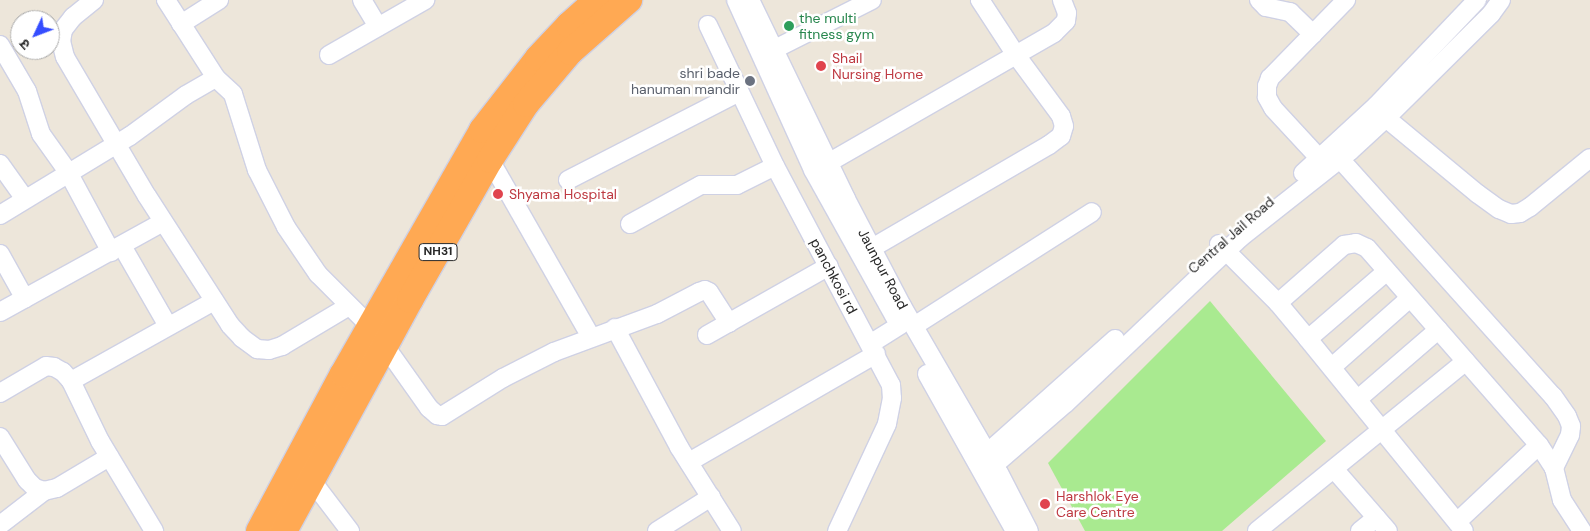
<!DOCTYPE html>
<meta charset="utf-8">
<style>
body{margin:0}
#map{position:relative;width:1590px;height:531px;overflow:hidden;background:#ede6da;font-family:"DM Sans","Noto Sans Devanagari",sans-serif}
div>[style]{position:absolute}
.green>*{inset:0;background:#a9ea90}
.roads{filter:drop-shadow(1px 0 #cfd1e4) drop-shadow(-1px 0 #cfd1e4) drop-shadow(0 1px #cfd1e4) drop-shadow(0 -1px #cfd1e4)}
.minor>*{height:18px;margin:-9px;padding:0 9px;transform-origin:9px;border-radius:9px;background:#fff}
.highway>*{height:26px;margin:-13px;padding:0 13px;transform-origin:13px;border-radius:13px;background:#ffa953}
.dots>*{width:14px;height:14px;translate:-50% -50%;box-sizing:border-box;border:2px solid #fff;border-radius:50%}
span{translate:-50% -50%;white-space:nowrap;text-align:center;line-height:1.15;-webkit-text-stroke:5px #fff;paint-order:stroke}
.shield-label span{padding:1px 4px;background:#fff;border:1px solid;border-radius:4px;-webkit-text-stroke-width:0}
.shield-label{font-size:12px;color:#292929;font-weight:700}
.leisure-label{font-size:14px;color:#27864d}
.left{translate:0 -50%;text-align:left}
.health-label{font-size:14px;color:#be3a42}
.worship-label{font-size:14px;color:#5b616d}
.right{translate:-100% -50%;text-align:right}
.street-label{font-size:14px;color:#292929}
.north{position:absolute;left:10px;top:10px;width:50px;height:50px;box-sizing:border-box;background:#fff;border:1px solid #a9a9a9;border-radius:50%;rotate:227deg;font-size:14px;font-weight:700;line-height:20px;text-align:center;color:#292929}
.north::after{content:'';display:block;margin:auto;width:18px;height:22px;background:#354dff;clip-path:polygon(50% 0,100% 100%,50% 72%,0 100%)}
</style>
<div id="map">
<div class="green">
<div style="clip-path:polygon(1210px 301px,1326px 441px,1222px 531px,1085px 531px,1048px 463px)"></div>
</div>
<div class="roads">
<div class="minor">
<div style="left:94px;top:0;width:27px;rotate:141deg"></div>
<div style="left:73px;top:17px;width:16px;rotate:128deg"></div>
<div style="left:63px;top:30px;width:11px;rotate:100deg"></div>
<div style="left:61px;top:41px;width:16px;rotate:76deg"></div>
<div style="left:65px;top:57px;width:161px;rotate:59.5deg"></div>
<div style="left:147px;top:196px;width:153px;rotate:57.2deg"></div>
<div style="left:230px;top:325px;width:18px;rotate:47deg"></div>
<div style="left:242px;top:338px;width:19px;rotate:36deg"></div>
<div style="left:257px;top:349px;width:12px;rotate:5deg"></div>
<div style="left:269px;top:350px;width:14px;rotate:-17deg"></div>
<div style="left:282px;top:346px;width:78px;rotate:-30.8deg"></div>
<div style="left:166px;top:0;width:93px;rotate:57.3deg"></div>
<div style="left:216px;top:78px;width:23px;rotate:43deg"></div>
<div style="left:233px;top:94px;width:80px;rotate:72.5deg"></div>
<div style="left:257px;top:170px;width:64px;rotate:63deg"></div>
<div style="left:286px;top:227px;width:57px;rotate:55.8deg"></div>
<div style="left:318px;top:274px;width:74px;rotate:45deg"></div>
<div style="left:362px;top:0;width:31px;rotate:59deg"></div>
<div style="left:736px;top:0;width:187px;rotate:65.6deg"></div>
<div style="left:813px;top:170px;width:173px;rotate:60.9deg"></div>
<div style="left:750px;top:0;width:221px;rotate:64.2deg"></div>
<div style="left:846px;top:199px;width:121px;rotate:62.4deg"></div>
<div style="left:902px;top:306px;width:193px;rotate:59.9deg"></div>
<div style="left:999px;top:473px;width:65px;rotate:62.7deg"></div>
<div style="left:1259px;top:0;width:10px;rotate:45deg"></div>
<div style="left:1266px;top:7px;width:25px;rotate:12deg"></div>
<div style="left:1290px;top:12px;width:32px;rotate:44deg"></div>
<div style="left:181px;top:24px;width:45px;rotate:-32.3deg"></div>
<div style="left:708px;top:25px;width:156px;rotate:64.6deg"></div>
<div style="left:775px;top:166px;width:248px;rotate:62.1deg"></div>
<div style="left:891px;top:385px;width:13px;rotate:86deg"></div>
<div style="left:892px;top:398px;width:26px;rotate:101deg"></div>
<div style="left:887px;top:424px;width:118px;rotate:115deg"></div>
<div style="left:0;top:45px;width:53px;rotate:59.6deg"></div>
<div style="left:27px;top:91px;width:45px;rotate:72deg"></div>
<div style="left:41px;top:134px;width:47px;rotate:54.6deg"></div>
<div style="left:68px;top:172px;width:91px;rotate:61.7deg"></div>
<div style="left:329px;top:55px;width:111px;rotate:-29.8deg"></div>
<div style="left:763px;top:55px;width:122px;rotate:-26.8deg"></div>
<div style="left:1386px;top:118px;width:119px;rotate:39.6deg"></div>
<div style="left:1478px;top:194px;width:26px;rotate:36deg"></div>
<div style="left:1499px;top:209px;width:13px;rotate:23deg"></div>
<div style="left:1511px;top:214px;width:9px;rotate:-6deg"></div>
<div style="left:1520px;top:213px;width:12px;rotate:-31deg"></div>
<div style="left:1530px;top:207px;width:77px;rotate:-39.2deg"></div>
<div style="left:1320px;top:159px;width:69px;rotate:-132.7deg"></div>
<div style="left:1273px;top:108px;width:13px;rotate:-119deg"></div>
<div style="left:1267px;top:97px;width:11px;rotate:-90deg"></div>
<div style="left:1267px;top:86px;width:9px;rotate:-69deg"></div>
<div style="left:1270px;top:78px;width:109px;rotate:-45.7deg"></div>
<div style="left:1340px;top:159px;width:319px;rotate:48.1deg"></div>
<div style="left:1553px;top:396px;width:24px;rotate:55deg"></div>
<div style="left:1567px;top:416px;width:11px;rotate:68deg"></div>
<div style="left:1571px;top:426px;width:9px;rotate:96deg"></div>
<div style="left:1570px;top:435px;width:37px;rotate:116deg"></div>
<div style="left:490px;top:160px;width:204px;rotate:60.3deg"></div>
<div style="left:828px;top:163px;width:261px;rotate:-29.9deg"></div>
<div style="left:1054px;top:33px;width:17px;rotate:-45deg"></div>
<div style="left:1066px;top:21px;width:8px;rotate:-83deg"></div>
<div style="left:1067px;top:13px;width:14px;rotate:-111deg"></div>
<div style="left:0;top:164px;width:43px;rotate:54.5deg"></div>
<div style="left:1303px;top:173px;width:100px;rotate:-42.6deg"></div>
<div style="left:1377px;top:105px;width:145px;rotate:-46.4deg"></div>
<div style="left:568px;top:180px;width:192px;rotate:-27.2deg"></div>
<div style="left:0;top:215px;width:152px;rotate:-31.3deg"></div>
<div style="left:130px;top:136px;width:69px;rotate:-36.2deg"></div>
<div style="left:186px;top:95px;width:34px;rotate:-30deg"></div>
<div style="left:630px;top:224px;width:81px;rotate:-28.8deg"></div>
<div style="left:701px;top:185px;width:36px"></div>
<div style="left:737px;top:185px;width:42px;rotate:-26.6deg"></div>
<div style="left:1219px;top:244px;width:83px;rotate:45deg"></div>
<div style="left:1278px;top:303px;width:47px;rotate:50.2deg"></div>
<div style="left:1308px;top:339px;width:247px;rotate:50.9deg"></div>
<div style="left:122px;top:246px;width:92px;rotate:60.1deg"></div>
<div style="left:872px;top:248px;width:205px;rotate:-30.2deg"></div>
<div style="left:1049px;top:145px;width:15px;rotate:-37deg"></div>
<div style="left:1061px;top:136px;width:10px;rotate:-73deg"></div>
<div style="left:1064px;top:126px;width:10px;rotate:-107deg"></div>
<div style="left:1061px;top:116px;width:76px;rotate:-126.4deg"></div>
<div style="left:1016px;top:55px;width:66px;rotate:-123.2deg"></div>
<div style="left:0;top:254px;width:51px;rotate:60.9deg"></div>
<div style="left:1278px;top:303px;width:88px;rotate:-41.3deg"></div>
<div style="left:1344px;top:245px;width:12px;rotate:-9deg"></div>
<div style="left:1356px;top:243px;width:12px;rotate:24deg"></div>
<div style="left:1367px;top:248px;width:262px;rotate:48.9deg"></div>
<div style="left:1539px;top:445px;width:27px;rotate:57deg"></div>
<div style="left:1554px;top:468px;width:33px;rotate:76deg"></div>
<div style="left:1562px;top:500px;width:37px;rotate:57deg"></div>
<div style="left:0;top:312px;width:186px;rotate:-28.9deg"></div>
<div style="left:914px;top:326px;width:211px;rotate:-32.6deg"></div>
<div style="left:615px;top:328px;width:135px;rotate:61.7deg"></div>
<div style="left:679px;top:447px;width:99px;rotate:57.8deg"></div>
<div style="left:707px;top:335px;width:140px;rotate:-29.5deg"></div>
<div style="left:1308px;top:339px;width:104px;rotate:-40.7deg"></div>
<div style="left:870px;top:344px;width:36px;rotate:-32deg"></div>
<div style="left:385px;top:346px;width:76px;rotate:54.6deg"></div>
<div style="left:429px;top:408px;width:11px;rotate:41deg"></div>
<div style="left:437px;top:415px;width:5px;rotate:11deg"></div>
<div style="left:442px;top:416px;width:72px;rotate:-31.9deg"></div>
<div style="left:503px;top:378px;width:57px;rotate:-27deg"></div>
<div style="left:554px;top:352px;width:110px;rotate:-20.3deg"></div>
<div style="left:657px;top:314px;width:47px;rotate:-27.6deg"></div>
<div style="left:699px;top:292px;width:6px;rotate:-18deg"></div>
<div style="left:705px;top:290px;width:4px;rotate:27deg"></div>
<div style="left:709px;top:292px;width:37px;rotate:57deg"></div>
<div style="left:1332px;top:367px;width:104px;rotate:-41.5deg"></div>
<div style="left:927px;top:374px;width:180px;rotate:60.7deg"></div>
<div style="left:71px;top:381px;width:164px;rotate:-29.2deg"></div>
<div style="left:0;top:393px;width:53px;rotate:-30.4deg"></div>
<div style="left:46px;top:366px;width:8px;rotate:7deg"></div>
<div style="left:54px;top:367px;width:10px;rotate:29deg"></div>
<div style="left:63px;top:372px;width:12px;rotate:48deg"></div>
<div style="left:71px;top:381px;width:67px;rotate:64.2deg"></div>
<div style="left:100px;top:441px;width:105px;rotate:59deg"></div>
<div style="left:1358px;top:399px;width:106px;rotate:-40.8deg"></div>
<div style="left:0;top:437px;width:51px;rotate:57.9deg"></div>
<div style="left:27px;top:480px;width:11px;rotate:45deg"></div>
<div style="left:35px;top:488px;width:9px;rotate:18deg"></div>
<div style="left:44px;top:491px;width:13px;rotate:-13deg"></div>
<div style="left:57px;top:488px;width:61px;rotate:-30.8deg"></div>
<div style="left:689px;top:462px;width:216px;rotate:-30deg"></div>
<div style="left:977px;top:462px;width:185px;rotate:-41.7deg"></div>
<div style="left:1334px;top:469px;width:82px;rotate:48.9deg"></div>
<div style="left:984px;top:474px;width:108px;rotate:-40.9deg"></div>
<div style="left:1066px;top:403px;width:240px;rotate:-43.5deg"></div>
<div style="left:1240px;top:238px;width:140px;rotate:-38.3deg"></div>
<div style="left:1350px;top:151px;width:49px;rotate:-42.5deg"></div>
<div style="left:1386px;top:118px;width:148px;rotate:-44.7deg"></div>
<div style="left:1491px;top:14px;width:17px;rotate:-54deg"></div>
<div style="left:312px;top:481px;width:63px;rotate:52.8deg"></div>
<div style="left:1457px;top:522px;width:112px;rotate:-43.2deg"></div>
<div style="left:0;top:525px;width:56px;rotate:-37.7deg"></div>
<div style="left:657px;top:531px;width:64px;rotate:-32.2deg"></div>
<div style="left:1257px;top:531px;width:269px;rotate:-39.1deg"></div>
<div style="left:1360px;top:531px;width:21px;rotate:-39deg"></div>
</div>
<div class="highway">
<div style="left:259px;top:531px;width:178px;rotate:-61.9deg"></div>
<div style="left:343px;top:374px;width:281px;rotate:-60.3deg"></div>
<div style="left:482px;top:130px;width:91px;rotate:-52.1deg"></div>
<div style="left:538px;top:58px;width:45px;rotate:-46.8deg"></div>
<div style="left:569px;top:25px;width:38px;rotate:-42deg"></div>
<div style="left:284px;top:531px;width:263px;rotate:-61.4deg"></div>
<div style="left:410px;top:300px;width:161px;rotate:-60.3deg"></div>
<div style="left:490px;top:160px;width:67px;rotate:-57.3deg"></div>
<div style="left:526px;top:104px;width:68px;rotate:-49.8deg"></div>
<div style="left:570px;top:52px;width:79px;rotate:-41.4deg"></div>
</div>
</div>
<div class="dots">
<div style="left:789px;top:26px;background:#2e9e5b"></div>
<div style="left:821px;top:66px;background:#e0444e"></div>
<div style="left:750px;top:81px;background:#6b7280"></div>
<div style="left:498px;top:194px;background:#e0444e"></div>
<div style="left:1045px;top:504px;background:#e0444e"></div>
</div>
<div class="shield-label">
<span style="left:438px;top:252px">NH31</span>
</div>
<div class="leisure-label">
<span class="left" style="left:799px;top:26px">the multi<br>fitness gym</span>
</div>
<div class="health-label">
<span class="left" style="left:832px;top:66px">Shail<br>Nursing Home</span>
<span class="left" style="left:509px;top:194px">Shyama Hospital</span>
<span class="left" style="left:1056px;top:504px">Harshlok Eye<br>Care Centre</span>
</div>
<div class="worship-label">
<span class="right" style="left:740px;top:81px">shri bade<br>hanuman mandir</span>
</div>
<div class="street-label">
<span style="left:1231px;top:235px;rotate:-41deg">Central Jail Road</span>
<span style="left:883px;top:269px;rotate:62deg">Jaunpur Road</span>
<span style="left:834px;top:276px;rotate:62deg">panchkosi rd</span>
</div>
<div class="north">उ</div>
</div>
